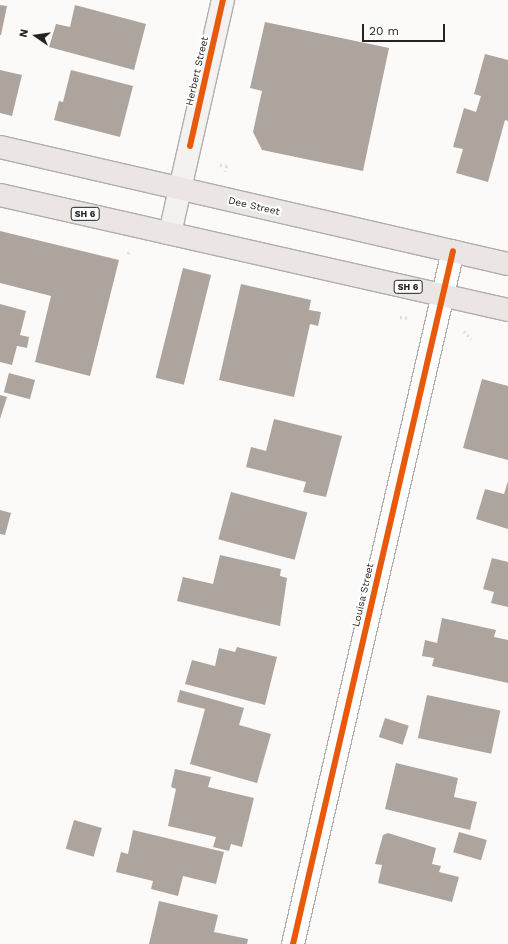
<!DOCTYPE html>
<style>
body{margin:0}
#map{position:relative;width:508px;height:944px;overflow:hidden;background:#fcfaf8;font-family:"Work Sans",sans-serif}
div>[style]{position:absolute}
.building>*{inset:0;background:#aea49e;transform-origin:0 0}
.path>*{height:2.5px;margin-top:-1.25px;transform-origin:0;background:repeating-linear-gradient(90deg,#dedede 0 2px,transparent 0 5px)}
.roads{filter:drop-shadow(1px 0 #afaead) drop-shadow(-1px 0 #afaead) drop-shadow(0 1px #afaead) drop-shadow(0 -1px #afaead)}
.street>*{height:22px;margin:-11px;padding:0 11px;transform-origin:11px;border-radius:11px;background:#fffefe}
.secondary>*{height:22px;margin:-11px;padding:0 11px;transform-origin:11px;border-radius:11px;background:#f4f2f0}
.primary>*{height:22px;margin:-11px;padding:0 11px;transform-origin:11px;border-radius:11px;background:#ebe6e3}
.cycleway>*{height:6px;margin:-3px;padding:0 3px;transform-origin:3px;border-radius:3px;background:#e8590c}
span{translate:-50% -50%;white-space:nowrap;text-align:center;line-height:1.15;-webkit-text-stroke:4px #fff;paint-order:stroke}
.shield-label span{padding:1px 3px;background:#fff;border:1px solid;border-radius:3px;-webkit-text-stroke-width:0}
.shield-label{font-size:9px;color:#242322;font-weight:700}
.street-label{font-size:10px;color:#242322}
.north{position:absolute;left:16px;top:16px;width:40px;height:40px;-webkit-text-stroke:3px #fff;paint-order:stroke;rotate:283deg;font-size:11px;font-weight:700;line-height:16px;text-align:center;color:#242322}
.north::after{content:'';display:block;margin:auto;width:14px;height:18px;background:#242322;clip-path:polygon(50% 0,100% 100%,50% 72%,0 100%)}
.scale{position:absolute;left:362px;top:24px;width:83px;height:18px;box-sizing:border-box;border:2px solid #242322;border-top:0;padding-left:5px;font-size:12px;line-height:14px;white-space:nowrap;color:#242322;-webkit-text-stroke:3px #fff;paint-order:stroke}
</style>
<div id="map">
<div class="building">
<div style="clip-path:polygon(0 5px,7px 6px,1px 35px,0 35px)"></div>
<div style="clip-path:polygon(75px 5px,146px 24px,134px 70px,49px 47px,56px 24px,70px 27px)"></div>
<div style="clip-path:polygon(265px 22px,389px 48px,363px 171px,262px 150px,253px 132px,262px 91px,250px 88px)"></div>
<div style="clip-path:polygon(485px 54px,508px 60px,508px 121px,505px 120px,488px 182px,456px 173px,463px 149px,453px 147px,464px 108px,476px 112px,481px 96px,474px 94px)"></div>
<div style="clip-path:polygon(0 70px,22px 75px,12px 116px,0 113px)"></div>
<div style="clip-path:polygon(71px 70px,133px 86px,120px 137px,54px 120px,59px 101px,63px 102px)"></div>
<div style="clip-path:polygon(0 231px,119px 260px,90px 376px,35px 362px,51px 296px,0 283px)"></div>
<div style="left:183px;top:268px;width:29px;height:113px;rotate:14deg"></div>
<div style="clip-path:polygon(241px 284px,311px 300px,309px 310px,321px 312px,318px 326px,310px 324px,294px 397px,219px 380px)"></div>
<div style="clip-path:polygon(0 304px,26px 311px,20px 335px,29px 337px,27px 348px,17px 346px,12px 365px,0 362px)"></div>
<div style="left:9px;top:373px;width:27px;height:20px;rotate:15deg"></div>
<div style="clip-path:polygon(482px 379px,508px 386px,508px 460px,463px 448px)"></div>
<div style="clip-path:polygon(0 395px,7px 397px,0 419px)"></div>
<div style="clip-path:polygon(274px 419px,342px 436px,326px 497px,303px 492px,306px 482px,246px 467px,251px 447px,266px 451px)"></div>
<div style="clip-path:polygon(508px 481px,508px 529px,476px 519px,485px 489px,504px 494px)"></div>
<div style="left:231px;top:492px;width:79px;height:49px;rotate:15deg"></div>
<div style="clip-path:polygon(0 510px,11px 513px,5px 535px,0 534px)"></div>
<div style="clip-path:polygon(220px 555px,281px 569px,280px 576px,287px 578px,280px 626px,177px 601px,183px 577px,213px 584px)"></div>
<div style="clip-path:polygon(492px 558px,508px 562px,508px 607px,491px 603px,494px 592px,483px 589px)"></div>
<div style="clip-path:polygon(442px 618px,496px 630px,494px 637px,508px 640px,508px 683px,432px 666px,434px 658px,422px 656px,425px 640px,437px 643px)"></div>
<div style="clip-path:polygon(237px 647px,277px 657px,265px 705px,185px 684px,192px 660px,215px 666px,219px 648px,235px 652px)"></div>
<div style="clip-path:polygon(180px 690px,244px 708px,239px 725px,271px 734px,257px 783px,190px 764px,205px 709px,177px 702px)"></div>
<div style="left:427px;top:695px;width:75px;height:44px;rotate:12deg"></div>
<div style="left:385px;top:718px;width:25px;height:20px;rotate:18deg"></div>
<div style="clip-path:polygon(396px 763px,458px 778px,454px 797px,477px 802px,470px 830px,385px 809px)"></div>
<div style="clip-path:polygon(175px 769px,211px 777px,208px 787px,254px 798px,242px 847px,231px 844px,229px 851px,213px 847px,216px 837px,168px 826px,176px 789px,171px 787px)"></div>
<div style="left:74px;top:820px;width:29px;height:30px;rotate:16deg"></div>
<div style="clip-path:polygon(133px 830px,224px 852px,216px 884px,183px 876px,178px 896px,151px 889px,153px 881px,116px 872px,121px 852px,128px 854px)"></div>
<div style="left:459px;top:832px;width:29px;height:21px;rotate:16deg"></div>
<div style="clip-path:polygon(388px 833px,436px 848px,432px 864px,441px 866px,439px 872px,459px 877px,452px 902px,378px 883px,382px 865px,375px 864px,383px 835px)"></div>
<div style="clip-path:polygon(159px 901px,218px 915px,214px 932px,248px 939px,247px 944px,149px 944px)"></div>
</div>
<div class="path">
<div style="left:220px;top:165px;width:7px;rotate:8deg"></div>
<div style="left:227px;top:166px;width:6px;rotate:108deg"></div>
<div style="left:128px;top:254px;width:5px;rotate:-68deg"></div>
<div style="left:400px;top:317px;width:8px;rotate:7deg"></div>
<div style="left:464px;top:331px;width:11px;rotate:49deg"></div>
</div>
<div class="roads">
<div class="street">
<div style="left:293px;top:944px;width:711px;rotate:-77deg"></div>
</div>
<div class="secondary">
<div style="left:170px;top:233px;width:239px;rotate:-77.2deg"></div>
</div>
<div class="primary">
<div style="left:0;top:147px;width:521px;rotate:12.97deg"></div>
<div style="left:0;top:195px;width:521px;rotate:12.76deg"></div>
</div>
</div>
<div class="cycleway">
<div style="left:190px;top:146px;width:150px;rotate:-77.3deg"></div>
<div style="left:293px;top:944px;width:711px;rotate:-77deg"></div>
</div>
<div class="shield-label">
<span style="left:85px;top:214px">SH 6</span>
<span style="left:408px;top:287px">SH 6</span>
</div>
<div class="street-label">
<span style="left:197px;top:71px;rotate:-77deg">Herbert Street</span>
<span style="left:254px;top:206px;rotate:13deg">Dee Street</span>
<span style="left:363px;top:595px;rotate:-77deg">Louisa Street</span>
</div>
<div class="north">N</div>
<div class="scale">20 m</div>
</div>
